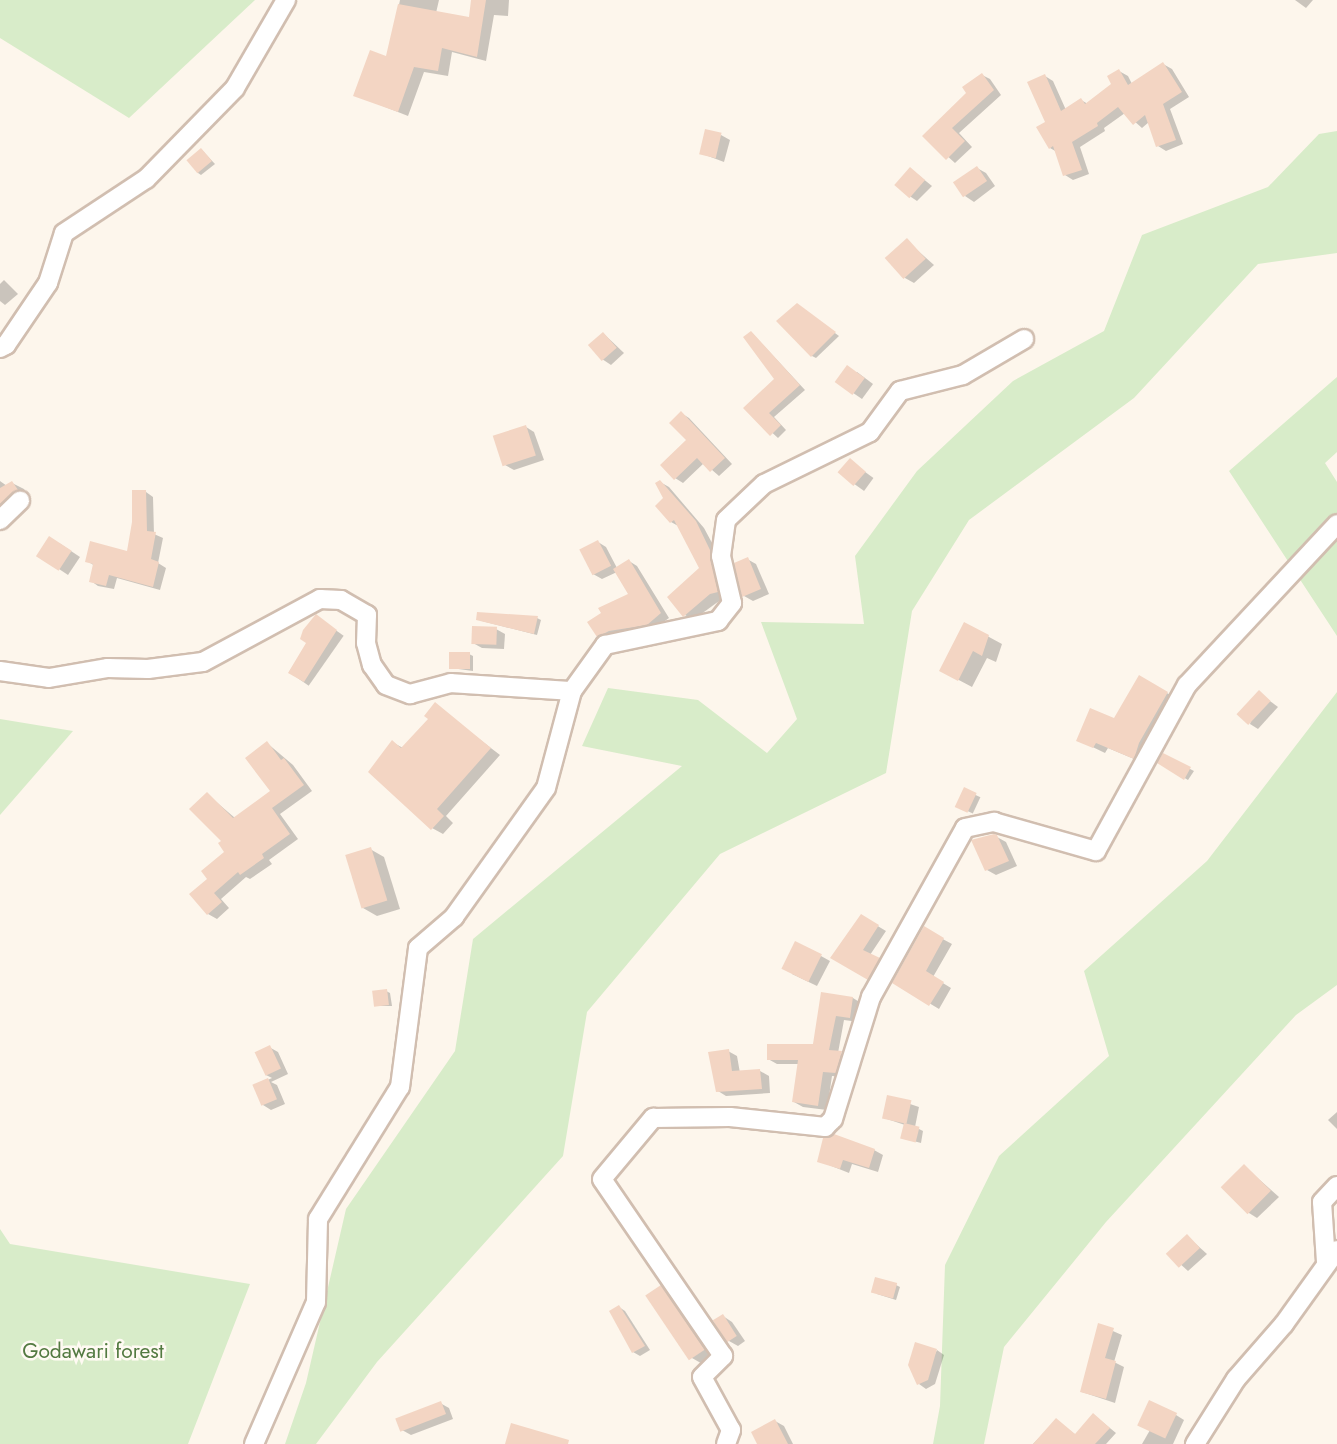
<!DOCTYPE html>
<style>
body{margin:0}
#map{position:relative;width:1337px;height:1444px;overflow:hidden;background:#fdf6ec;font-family:Jost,sans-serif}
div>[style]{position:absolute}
.green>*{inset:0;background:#d8ecc9}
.shadow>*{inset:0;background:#0003;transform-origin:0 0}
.building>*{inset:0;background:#f3d5c3;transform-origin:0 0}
.roads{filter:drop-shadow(2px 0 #d1beb0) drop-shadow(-2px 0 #d1beb0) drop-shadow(0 2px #d1beb0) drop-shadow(0 -2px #d1beb0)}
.minor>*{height:18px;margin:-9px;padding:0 9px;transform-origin:9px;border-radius:9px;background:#fff}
span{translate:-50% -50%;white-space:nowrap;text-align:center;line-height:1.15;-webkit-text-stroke:5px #fffaf3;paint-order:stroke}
.park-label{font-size:21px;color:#537a41}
</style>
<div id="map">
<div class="green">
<div style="clip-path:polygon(0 0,255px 0,129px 118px,0 38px)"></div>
<div style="clip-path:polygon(1337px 131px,1337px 253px,1258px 264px,1134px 398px,969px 520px,912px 611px,886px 773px,720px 854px,587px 1012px,563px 1156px,377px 1362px,316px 1444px,285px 1444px,306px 1383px,346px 1209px,455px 1051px,473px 939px,682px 766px,582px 746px,608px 688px,698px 700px,767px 753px,797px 719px,761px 622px,864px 624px,855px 556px,917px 471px,1013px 381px,1104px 331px,1142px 235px,1268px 187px,1319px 134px)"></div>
<div style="clip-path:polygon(1337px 377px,1337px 452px,1325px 463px,1337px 482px,1337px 636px,1229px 471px)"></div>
<div style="clip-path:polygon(1337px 692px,1337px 985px,1296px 1015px,1106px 1222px,1004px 1347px,984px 1444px,933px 1444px,940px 1406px,945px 1265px,999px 1156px,1109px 1056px,1084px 971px,1207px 861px)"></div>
<div style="clip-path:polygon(0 719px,73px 731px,0 815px)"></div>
<div style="clip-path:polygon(0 1229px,10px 1244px,250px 1284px,188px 1444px,0 1444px)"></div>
</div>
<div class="shadow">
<div style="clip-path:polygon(400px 0,439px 0,436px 13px,471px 19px,473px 0,509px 0,508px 16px,494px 15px,486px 61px,452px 52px,448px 76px,424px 72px,408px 116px,355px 95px,388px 58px)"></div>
<div style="clip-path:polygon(1295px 0,1313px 0,1306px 8px)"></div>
<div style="clip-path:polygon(1163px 64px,1172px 69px,1189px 97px,1170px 109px,1183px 144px,1166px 151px,1158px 146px,1149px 122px,1142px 128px,1125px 113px,1104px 128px,1105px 131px,1080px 147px,1089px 174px,1073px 180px,1065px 175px,1057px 152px,1050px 148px,1045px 76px,1053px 81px,1066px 110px,1081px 100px,1088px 104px,1113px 85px,1119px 71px,1128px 76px,1132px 84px)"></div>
<div style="clip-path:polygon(982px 75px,990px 79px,1001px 95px,959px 133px,972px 147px,955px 163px,925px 136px,968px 93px)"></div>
<div style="clip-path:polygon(721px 135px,730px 140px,724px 162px,700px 153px)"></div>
<div style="clip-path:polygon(202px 150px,215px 164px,201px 175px,198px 173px)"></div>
<div style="clip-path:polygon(977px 168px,986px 173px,995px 186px,974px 202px,965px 196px)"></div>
<div style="clip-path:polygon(911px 169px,932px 186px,917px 201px,908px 195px)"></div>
<div style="clip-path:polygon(907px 241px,934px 265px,914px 283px,905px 278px)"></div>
<div style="clip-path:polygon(4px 280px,18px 294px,5px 305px,0 301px,0 284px)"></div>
<div style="clip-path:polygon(801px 308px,839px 336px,816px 358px,812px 356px)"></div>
<div style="clip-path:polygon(752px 333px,805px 390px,774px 417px,786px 430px,778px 438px,745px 408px,776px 380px)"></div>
<div style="clip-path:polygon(604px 334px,624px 353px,611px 365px,602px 359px)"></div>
<div style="clip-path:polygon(857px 372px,873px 384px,862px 399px,837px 382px)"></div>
<div style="clip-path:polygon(681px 413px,689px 418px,732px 464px,719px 476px,704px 463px,683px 483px,675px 478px,688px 440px)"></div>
<div style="clip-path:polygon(526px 427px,534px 432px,544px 460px,514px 470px,505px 465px)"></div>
<div style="left:850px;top:461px;width:29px;height:16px;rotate:36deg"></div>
<div style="clip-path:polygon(0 481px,7px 486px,12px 483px,24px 489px,28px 497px,0 523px)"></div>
<div style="clip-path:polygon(660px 482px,669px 487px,704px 528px,719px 556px,726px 596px,693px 620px,685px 615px,701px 568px,680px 527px,671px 522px)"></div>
<div style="clip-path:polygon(146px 492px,153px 497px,154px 534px,163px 538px,158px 563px,166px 568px,160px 590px,117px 578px,114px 589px,98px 586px,91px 581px,95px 566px,87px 561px,128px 553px)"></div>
<div style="clip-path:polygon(598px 542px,606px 547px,617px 568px,629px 561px,637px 566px,669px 618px,655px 628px,606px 641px,598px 636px,630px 595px,617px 572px,602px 579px,593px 574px)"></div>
<div style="clip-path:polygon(59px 543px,80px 557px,68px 575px,38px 555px)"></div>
<div style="clip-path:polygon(747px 559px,756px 564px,769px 594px,753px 601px,744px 596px,736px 564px)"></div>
<div style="clip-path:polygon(537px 618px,541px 620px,537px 635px,482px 621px)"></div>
<div style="left:324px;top:622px;width:24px;height:61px;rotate:35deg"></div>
<div style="clip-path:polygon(965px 624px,1002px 644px,996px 662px,987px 658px,972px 687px,955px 678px)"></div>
<div style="clip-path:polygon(496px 629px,505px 634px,504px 649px,482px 648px,473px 643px)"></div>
<div style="clip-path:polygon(469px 654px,473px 656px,473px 671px,451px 668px)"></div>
<div style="clip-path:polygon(1139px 677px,1179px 700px,1146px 764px,1108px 748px,1105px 753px,1078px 740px,1115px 720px)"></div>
<div style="clip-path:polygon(1259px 693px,1278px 707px,1258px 729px,1250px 724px)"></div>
<div style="clip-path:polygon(435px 705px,500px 755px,446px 816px,453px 823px,443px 834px,432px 828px,392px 742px,403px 748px,430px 719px)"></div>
<div style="clip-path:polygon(267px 743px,293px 765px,312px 791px,280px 814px,298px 839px,269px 860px,272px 864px,250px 879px,246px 877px,221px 899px,229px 908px,217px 919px,208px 914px,210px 879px,226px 852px,207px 794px,235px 818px,273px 791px)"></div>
<div style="clip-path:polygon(1163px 755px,1194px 771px,1188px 780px,1159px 763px)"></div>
<div style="left:965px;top:790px;width:17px;height:18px;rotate:25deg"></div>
<div style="clip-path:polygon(997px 837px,1006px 842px,1017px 866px,996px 875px,987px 870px)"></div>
<div style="clip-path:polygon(370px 849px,384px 857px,400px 909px,377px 916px,363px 908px)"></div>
<div style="clip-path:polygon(861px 916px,886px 931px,870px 955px,886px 964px,876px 982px,833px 958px)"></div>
<div style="clip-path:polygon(924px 929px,952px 944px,933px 977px,951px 988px,939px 1009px,894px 982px)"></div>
<div style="clip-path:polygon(821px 956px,830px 961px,817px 986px,792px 974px)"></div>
<div style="clip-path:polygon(386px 991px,390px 993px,392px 1006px,375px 1006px)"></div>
<div style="clip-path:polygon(823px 994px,853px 998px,861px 1003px,859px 1022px,844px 1020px,838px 1053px,850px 1058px,844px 1077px,832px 1076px,827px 1110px,803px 1107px,794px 1102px,800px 1064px,777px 1064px,768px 1059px,815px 1046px)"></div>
<div style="clip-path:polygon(269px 1047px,278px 1052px,288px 1074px,271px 1082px,277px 1085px,285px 1104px,271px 1110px,263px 1105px,254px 1086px,272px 1078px,266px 1075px)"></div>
<div style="clip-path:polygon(728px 1051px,737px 1056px,740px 1073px,760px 1071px,769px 1076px,770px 1093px,726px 1096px,718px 1091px)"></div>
<div style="clip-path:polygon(889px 1097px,919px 1107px,915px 1127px,923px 1131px,921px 1143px,902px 1138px,905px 1125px,884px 1118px)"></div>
<div style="clip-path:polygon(1337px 1112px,1337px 1129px,1328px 1120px)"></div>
<div style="clip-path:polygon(874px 1150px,883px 1155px,878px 1172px,852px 1164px,849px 1173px,819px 1161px)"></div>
<div style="clip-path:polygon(1244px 1166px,1279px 1197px,1257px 1218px,1249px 1213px)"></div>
<div style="clip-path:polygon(1187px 1236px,1207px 1254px,1188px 1271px,1168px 1253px)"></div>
<div style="clip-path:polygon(896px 1285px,900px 1287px,896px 1300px,877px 1294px)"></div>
<div style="clip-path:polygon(661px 1287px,675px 1295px,718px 1358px,706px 1366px,692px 1358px)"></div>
<div style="clip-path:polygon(619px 1307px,625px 1311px,650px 1350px,640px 1356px,633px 1352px)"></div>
<div style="clip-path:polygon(723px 1316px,732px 1322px,745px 1341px,738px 1346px,729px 1341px,715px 1322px)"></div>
<div style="clip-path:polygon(1099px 1325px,1122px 1335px,1114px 1362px,1124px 1367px,1115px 1403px,1082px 1392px)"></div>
<div style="clip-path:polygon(937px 1350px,944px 1355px,935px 1384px,926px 1389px,919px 1384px)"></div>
<div style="clip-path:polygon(440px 1403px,449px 1408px,453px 1419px,411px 1435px,402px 1430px)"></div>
<div style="clip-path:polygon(1094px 1415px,1116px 1433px,1106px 1444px,1033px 1444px,1056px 1420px,1076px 1435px)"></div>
<div style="clip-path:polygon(1176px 1415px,1184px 1420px,1173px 1444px,1142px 1444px,1150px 1430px)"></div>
<div style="clip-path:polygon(775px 1421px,784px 1426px,793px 1444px,759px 1444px)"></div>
</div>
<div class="building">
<div style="clip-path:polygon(471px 0,486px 0,477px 57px,442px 48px,438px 71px,414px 67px,398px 112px,353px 96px,370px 50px,386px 56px,398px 4px,469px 17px)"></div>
<div style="clip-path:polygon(1163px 62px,1182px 92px,1163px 104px,1176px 140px,1156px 147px,1145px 115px,1133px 125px,1118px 107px,1097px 123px,1098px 126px,1072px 142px,1082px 170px,1063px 176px,1053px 146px,1049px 149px,1036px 127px,1045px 122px,1027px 82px,1045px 74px,1061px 111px,1081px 98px,1085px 104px,1111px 84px,1107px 76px,1119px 69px,1128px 85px)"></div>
<div style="clip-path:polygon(982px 73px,994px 90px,952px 128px,965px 141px,946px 160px,922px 136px,966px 93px,962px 87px)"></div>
<div style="left:705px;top:129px;width:17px;height:26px;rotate:13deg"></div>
<div style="left:201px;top:148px;width:17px;height:19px;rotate:50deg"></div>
<div style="left:977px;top:166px;width:18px;height:29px;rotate:56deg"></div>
<div style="left:910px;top:167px;width:20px;height:24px;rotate:41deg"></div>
<div style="left:907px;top:238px;width:28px;height:30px;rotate:48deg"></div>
<div style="clip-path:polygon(797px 303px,836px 332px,811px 357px,776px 321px)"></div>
<div style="clip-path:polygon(751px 331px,800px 385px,769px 413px,781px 425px,770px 436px,743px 408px,774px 379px,743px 337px)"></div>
<div style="left:603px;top:332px;width:21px;height:20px;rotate:49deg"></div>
<div style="left:847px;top:365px;width:22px;height:21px;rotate:36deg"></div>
<div style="clip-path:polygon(681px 411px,725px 458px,710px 472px,697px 458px,674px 480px,660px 465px,686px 440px,669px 423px)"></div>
<div style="left:526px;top:425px;width:32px;height:35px;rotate:72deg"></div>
<div style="left:850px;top:458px;width:21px;height:19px;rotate:41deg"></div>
<div style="clip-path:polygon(660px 480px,696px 521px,710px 550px,718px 592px,710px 594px,683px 617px,667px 597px,699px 568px,674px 520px,670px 523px,655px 506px,663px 498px,655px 483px)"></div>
<div style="clip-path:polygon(12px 481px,18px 490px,0 504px,0 488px)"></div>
<div style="clip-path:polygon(132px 490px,146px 490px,147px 531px,156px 532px,151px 559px,159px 562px,153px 587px,109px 575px,106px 586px,89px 582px,93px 564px,85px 562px,90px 541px,127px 551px,132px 522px)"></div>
<div style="left:49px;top:536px;width:27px;height:24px;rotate:33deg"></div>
<div style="left:598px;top:540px;width:29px;height:21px;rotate:63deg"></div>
<div style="clip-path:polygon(748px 557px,761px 589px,742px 597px,734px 563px)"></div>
<div style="clip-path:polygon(629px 559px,661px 613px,647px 625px,609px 631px,597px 637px,587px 622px,601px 613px,598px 608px,628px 594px,613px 569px)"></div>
<div style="clip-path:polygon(477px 612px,538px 616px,534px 634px,476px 620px)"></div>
<div style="clip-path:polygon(316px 614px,337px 630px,304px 682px,288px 673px,306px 643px,300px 639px,303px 630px)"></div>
<div style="clip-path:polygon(964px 622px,989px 635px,982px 656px,973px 651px,958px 681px,939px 671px)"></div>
<div style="left:472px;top:626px;width:25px;height:18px;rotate:2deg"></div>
<div style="left:449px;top:652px;width:21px;height:17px"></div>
<div style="clip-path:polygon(1139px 675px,1168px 692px,1139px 743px,1134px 759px,1096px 743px,1093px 748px,1076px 741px,1090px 708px,1114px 718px)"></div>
<div style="left:1259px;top:690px;width:16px;height:33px;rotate:43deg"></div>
<div style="clip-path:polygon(435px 702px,491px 748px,437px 809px,444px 816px,431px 830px,368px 772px,392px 740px,401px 748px,428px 719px,424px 716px)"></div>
<div style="clip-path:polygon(267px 741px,281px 760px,284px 758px,304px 785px,272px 808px,290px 834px,262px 854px,264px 858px,240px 875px,238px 872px,214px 893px,222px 902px,207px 915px,189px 894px,207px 879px,201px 871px,224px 852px,218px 843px,221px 841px,189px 809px,207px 792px,233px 818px,270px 791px,245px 758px)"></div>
<div style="clip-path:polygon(1163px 753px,1191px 767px,1184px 780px,1157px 763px)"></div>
<div style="left:964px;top:787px;width:14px;height:22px;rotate:25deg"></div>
<div style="clip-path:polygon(994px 834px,997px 835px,1009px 861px,985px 871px,971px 840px)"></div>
<div style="left:371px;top:847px;width:56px;height:27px;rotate:73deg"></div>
<div style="clip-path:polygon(861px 914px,879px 925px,863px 950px,880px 958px,868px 980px,830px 958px)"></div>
<div style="clip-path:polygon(924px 926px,944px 938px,926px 971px,944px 982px,929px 1006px,892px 983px)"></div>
<div style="left:795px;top:941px;width:30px;height:31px;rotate:26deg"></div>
<div style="left:387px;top:989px;width:16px;height:15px;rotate:83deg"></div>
<div style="clip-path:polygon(821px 992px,853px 997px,850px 1018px,836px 1016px,829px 1050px,842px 1051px,836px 1073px,823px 1072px,818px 1106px,792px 1102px,798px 1060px,767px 1060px,767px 1044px,813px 1044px)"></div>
<div style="left:270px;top:1045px;width:26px;height:17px;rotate:65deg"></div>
<div style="clip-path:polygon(729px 1049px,732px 1071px,760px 1069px,762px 1089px,716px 1092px,708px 1052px)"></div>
<div style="left:268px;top:1078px;width:23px;height:17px;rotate:67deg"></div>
<div style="left:887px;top:1095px;width:25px;height:24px;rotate:12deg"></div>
<div style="left:904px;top:1123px;width:16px;height:16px;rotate:14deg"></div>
<div style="clip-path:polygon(834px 1134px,875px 1149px,869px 1168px,843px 1160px,840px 1169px,817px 1162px,823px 1138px)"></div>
<div style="left:1244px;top:1164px;width:38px;height:33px;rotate:45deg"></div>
<div style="left:1187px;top:1234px;width:19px;height:29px;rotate:47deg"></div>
<div style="left:875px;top:1277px;width:23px;height:16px;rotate:15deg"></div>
<div style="left:661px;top:1285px;width:78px;height:19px;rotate:56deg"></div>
<div style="clip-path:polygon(619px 1305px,645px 1346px,632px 1353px,609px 1311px)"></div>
<div style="left:723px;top:1314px;width:26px;height:12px;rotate:58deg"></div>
<div style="clip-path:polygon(1098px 1323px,1114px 1328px,1105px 1358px,1116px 1361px,1106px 1399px,1080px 1392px)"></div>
<div style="clip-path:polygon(915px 1342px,937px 1349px,928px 1380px,917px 1385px,908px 1365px)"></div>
<div style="left:1149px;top:1400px;width:31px;height:28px;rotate:25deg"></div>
<div style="left:441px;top:1401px;width:14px;height:49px;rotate:69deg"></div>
<div style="clip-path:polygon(1093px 1413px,1110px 1428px,1095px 1444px,1033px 1444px,1056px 1418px,1075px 1434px)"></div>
<div style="clip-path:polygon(775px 1419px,788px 1444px,757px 1444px,751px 1432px)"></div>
<div style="clip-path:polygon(511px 1423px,569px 1440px,568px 1444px,505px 1444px)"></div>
</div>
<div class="roads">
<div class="minor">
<div style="left:0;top:348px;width:7px;rotate:-27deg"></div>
<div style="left:6px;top:345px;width:75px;rotate:-55.9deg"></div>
<div style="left:48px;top:283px;width:52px;rotate:-72.3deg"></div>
<div style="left:64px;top:233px;width:98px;rotate:-33.4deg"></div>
<div style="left:146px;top:179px;width:127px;rotate:-45.6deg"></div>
<div style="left:235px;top:88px;width:102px;rotate:-59.9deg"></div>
<div style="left:0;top:520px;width:28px;rotate:-44deg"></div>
<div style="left:0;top:671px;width:49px;rotate:8.1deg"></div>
<div style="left:49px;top:678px;width:60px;rotate:-9.6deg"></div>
<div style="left:108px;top:668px;width:40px;rotate:1.4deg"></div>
<div style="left:148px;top:669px;width:55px;rotate:-7.3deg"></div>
<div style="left:203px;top:662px;width:133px;rotate:-28.3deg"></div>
<div style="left:320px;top:599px;width:21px;rotate:3deg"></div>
<div style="left:341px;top:600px;width:30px;rotate:30deg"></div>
<div style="left:367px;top:615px;width:28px;rotate:92deg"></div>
<div style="left:366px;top:643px;width:23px;rotate:75deg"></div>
<div style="left:372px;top:665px;width:24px;rotate:55deg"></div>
<div style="left:386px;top:685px;width:26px;rotate:21deg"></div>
<div style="left:410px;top:694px;width:42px;rotate:-15deg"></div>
<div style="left:451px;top:683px;width:121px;rotate:3.8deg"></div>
<div style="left:1326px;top:1262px;width:60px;rotate:-93.8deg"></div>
<div style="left:1322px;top:1202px;width:22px;rotate:-47deg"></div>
<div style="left:254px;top:1444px;width:155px;rotate:-66.4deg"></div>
<div style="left:316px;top:1302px;width:83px;rotate:-88.6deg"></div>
<div style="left:318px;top:1219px;width:155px;rotate:-58.2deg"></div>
<div style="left:400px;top:1087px;width:140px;rotate:-82.6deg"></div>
<div style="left:418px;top:948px;width:48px;rotate:-40.7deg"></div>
<div style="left:454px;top:917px;width:158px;rotate:-54.5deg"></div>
<div style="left:546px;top:788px;width:100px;rotate:-75deg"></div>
<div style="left:572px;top:691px;width:57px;rotate:-54.3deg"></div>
<div style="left:605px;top:645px;width:116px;rotate:-12deg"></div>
<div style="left:718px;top:621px;width:23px;rotate:-52deg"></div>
<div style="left:732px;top:603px;width:48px;rotate:-103.2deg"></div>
<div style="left:721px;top:556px;width:36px;rotate:-82deg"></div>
<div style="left:726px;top:520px;width:52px;rotate:-43.5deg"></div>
<div style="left:764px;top:484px;width:118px;rotate:-26.1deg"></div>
<div style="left:870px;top:432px;width:51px;rotate:-53.8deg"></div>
<div style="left:900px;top:391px;width:65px;rotate:-14.3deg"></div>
<div style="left:963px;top:375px;width:71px;rotate:-30.5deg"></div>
<div style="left:726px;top:1444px;width:15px;rotate:-70deg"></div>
<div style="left:731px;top:1430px;width:60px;rotate:-118.7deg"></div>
<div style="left:702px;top:1377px;width:30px;rotate:-45deg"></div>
<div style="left:723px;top:1356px;width:214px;rotate:-124.4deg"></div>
<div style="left:602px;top:1179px;width:80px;rotate:-50.1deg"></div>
<div style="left:653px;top:1118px;width:77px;rotate:-0.7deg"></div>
<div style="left:730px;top:1117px;width:96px;rotate:6deg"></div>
<div style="left:825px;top:1127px;width:11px;rotate:-45deg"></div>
<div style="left:833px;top:1119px;width:128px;rotate:-72.7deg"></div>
<div style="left:871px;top:997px;width:193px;rotate:-60.9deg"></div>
<div style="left:965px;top:828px;width:30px;rotate:-12deg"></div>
<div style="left:994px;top:822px;width:106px;rotate:15.9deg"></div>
<div style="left:1096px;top:851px;width:189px;rotate:-61.3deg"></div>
<div style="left:1187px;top:685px;width:220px;rotate:-47deg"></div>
<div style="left:1195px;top:1444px;width:77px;rotate:-57.8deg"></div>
<div style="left:1236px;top:1379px;width:73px;rotate:-48.9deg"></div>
<div style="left:1284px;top:1324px;width:91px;rotate:-54.4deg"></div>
</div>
</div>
<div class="park-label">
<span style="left:93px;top:1351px">Godawari forest</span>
</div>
</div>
